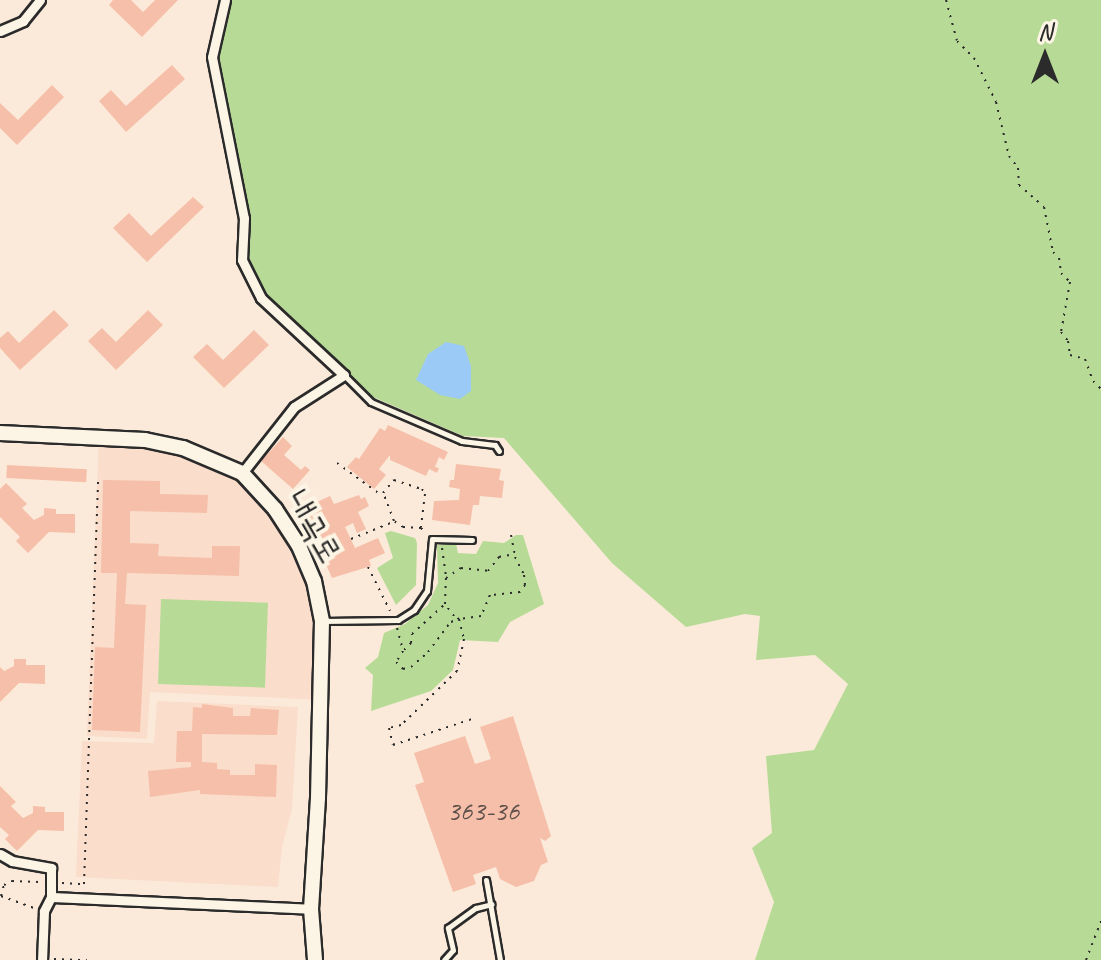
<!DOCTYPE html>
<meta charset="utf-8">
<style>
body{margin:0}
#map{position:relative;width:1101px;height:960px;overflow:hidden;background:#fbead9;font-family:Caveat,"Poor Story",sans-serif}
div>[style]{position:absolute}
.built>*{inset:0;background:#faddcb}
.green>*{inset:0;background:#b7db96;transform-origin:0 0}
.water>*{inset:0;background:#9bcaf6}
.building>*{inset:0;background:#f6bfa9;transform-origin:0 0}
.path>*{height:2px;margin-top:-1px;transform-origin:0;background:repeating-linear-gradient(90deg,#2b2b2b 0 2px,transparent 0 8px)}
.roads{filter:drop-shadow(2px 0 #2b2b2b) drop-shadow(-2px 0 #2b2b2b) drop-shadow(0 2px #2b2b2b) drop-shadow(0 -2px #2b2b2b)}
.lane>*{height:5px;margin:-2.5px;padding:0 2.5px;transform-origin:2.5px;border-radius:2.5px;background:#fcf5e5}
.street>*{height:9px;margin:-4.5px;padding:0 4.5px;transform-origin:4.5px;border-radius:4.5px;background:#fcf5e5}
.secondary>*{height:14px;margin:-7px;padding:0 7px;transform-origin:7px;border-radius:7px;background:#fcf5e5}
span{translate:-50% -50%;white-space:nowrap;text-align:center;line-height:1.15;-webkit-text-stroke:8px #fcf5e5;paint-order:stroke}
.number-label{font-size:28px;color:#5e504a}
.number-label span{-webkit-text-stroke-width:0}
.street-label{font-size:32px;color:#2b2b2b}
.north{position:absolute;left:1005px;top:16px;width:80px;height:80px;-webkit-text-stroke:6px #fcf5e5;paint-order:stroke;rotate:0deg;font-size:22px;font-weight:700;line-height:32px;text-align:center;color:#2b2b2b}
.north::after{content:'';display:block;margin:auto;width:28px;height:36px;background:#2b2b2b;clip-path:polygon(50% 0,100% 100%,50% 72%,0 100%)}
</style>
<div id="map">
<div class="built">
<div style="clip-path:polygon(99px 437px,145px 440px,242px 473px,275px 509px,314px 581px,321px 700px,150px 692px,147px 739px,87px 736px)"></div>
<div style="clip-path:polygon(157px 701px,298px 707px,292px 809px,282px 847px,278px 887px,76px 877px,82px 741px,154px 743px)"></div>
</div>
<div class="green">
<div style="clip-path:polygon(225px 0,1101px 0,1101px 960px,755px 960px,774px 902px,752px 848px,772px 833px,766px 756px,814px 750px,848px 684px,815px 655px,756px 660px,760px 616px,745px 614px,686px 627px,612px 563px,504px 438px,463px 436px,373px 397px,344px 375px,261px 298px,242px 260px,244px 218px,212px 57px)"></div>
<div style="clip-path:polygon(391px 531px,415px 538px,417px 543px,416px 585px,396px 605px,377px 568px,393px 558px,385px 533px)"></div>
<div style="clip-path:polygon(516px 535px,523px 535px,544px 604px,510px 622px,498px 642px,460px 640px,453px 670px,431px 691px,371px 711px,373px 675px,365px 668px,378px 657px,384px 633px,405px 624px,428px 605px,438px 583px,437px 545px,456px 543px,458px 553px,476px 554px,483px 541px,504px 543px)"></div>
<div style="left:161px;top:599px;width:107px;height:85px;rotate:2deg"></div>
</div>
<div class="water">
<div style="clip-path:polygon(446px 342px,464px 346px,471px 366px,471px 391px,460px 399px,440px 395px,416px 380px,428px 354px)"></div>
</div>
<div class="building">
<div style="clip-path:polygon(113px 0,131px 0,143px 12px,155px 0,178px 0,142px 37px,109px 5px)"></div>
<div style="clip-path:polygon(172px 65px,185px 79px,126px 132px,99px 101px,111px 90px,126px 106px)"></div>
<div style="clip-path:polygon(52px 85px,64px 97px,17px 145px,0 128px,0 103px,18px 120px)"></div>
<div style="clip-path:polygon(193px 197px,204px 207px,147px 262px,113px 228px,129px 213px,151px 236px)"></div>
<div style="clip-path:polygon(54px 310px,69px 325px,20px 370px,0 348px,0 338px,8px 331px,19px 343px)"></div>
<div style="clip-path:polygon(148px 310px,163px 325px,116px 370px,88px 341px,102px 328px,116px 342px)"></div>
<div style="clip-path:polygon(254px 330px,269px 345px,224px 388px,193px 357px,207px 344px,223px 360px)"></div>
<div style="clip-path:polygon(388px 425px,448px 452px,444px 460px,439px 457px,435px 467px,439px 468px,437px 473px,429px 469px,426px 476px,390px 460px,390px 455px,379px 469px,386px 475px,374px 489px,347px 467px,356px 457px,359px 459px,380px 428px,385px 431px)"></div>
<div style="clip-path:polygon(283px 437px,292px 446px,284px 455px,301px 470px,305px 466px,310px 470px,293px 489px,261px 461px)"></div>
<div style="clip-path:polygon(456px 464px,501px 469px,499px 480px,504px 481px,502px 498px,480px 496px,479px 505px,473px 505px,470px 525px,432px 520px,434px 501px,459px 500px,460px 489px,449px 487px,450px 480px,454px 480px)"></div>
<div style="left:7px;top:465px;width:80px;height:13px;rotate:3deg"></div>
<div style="clip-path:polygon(103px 480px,160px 481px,160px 494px,208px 495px,207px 513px,130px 511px,130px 543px,159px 544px,158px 556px,212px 558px,212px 546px,240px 546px,239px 576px,127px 573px,125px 604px,146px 605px,140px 732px,92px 730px,95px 647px,114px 648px,117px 573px,101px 573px)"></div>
<div style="clip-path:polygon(6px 483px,27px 504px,22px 508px,34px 520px,44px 515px,44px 508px,56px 509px,56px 514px,75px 514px,75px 533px,49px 532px,28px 553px,16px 541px,20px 537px,0 517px,0 489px)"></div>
<div style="clip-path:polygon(359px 495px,361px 499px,365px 497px,369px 506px,358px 512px,366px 529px,357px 533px,353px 523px,345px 527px,355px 548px,378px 538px,385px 553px,369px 560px,371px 566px,332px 578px,321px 553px,328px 550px,325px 544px,322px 545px,304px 508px,330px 496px,334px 504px)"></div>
<div style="clip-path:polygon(14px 659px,26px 659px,26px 665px,45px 665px,45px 684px,19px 683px,0 702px,0 667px,4px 671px,14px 666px)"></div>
<div style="clip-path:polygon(202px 704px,233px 708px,233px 716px,250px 716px,251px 708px,279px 710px,277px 735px,202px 734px,202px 762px,217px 763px,217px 769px,230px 770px,230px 775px,255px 775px,255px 764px,277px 765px,276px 797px,200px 794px,200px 790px,150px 797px,148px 771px,191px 767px,191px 762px,176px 762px,177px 731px,192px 731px,193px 707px,202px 708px)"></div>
<div style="clip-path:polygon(513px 716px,551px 836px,545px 841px,540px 838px,548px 862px,541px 865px,534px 881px,516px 887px,500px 879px,496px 867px,473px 875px,476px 884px,453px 892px,415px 785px,424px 782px,414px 753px,465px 736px,475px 764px,491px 759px,480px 727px)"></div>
<div style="clip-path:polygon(0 786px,16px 802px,11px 806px,23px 818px,33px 813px,33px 806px,45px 807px,45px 812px,64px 812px,64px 831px,38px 830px,17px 851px,5px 839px,9px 835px,0 827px)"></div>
</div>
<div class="path">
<div style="left:946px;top:0;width:42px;rotate:75deg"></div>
<div style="left:957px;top:41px;width:24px;rotate:45deg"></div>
<div style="left:974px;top:58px;width:49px;rotate:63.4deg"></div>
<div style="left:996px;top:102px;width:56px;rotate:76.5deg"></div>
<div style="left:1009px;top:156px;width:15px;rotate:53deg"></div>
<div style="left:1018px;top:168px;width:17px;rotate:87deg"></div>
<div style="left:1019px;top:185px;width:33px;rotate:41deg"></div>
<div style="left:1044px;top:207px;width:46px;rotate:78.7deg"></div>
<div style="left:1053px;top:252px;width:8px;rotate:45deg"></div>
<div style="left:1059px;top:258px;width:15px;rotate:82deg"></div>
<div style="left:1061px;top:273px;width:13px;rotate:45deg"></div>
<div style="left:1070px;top:282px;width:51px;rotate:100.2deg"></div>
<div style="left:1061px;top:332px;width:11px;rotate:52deg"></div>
<div style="left:1068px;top:341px;width:14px;rotate:82deg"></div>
<div style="left:1070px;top:355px;width:16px;rotate:15deg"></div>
<div style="left:1085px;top:359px;width:23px;rotate:70deg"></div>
<div style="left:1093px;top:381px;width:11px;rotate:45deg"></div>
<div style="left:337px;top:463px;width:54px;rotate:36deg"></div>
<div style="left:421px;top:528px;width:18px;rotate:-177deg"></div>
<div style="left:403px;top:527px;width:11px;rotate:-146deg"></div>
<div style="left:394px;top:521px;width:30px;rotate:-111deg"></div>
<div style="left:383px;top:493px;width:17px;rotate:-50deg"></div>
<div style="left:394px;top:480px;width:29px;rotate:18deg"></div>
<div style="left:422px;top:489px;width:6px;rotate:59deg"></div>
<div style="left:425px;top:494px;width:34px;rotate:97deg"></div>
<div style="left:421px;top:528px;width:7px;rotate:45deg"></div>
<div style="left:511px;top:535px;width:21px;rotate:79deg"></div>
<div style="left:351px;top:539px;width:45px;rotate:-22deg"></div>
<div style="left:442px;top:548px;width:29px;rotate:82deg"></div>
<div style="left:507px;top:555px;width:8px;rotate:14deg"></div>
<div style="left:515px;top:557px;width:20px;rotate:63deg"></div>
<div style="left:524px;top:575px;width:10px;rotate:84deg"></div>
<div style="left:525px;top:585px;width:9px;rotate:126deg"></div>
<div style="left:520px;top:592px;width:30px;rotate:174deg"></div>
<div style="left:490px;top:595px;width:23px;rotate:113deg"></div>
<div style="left:481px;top:616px;width:22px;rotate:172deg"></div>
<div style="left:459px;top:619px;width:6px;rotate:-149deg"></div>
<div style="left:454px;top:616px;width:15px;rotate:-127deg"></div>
<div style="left:445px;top:604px;width:26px;rotate:-88deg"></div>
<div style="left:446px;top:578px;width:18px;rotate:-34deg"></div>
<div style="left:461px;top:568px;width:27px;rotate:6deg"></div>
<div style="left:488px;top:571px;width:18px;rotate:-52deg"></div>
<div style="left:499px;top:557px;width:8px;rotate:-14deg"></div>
<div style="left:368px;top:567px;width:49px;rotate:63.4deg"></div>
<div style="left:397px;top:628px;width:24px;rotate:75deg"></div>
<div style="left:403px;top:651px;width:13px;rotate:122deg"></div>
<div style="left:396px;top:662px;width:10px;rotate:45deg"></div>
<div style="left:403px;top:669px;width:8px;rotate:-14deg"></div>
<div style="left:411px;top:667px;width:23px;rotate:-41deg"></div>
<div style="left:428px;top:652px;width:38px;rotate:-53deg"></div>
<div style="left:451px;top:622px;width:9px;rotate:-21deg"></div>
<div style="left:459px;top:619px;width:21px;rotate:76deg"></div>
<div style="left:464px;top:639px;width:33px;rotate:102deg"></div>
<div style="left:457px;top:671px;width:78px;rotate:136deg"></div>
<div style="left:401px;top:725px;width:12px;rotate:166deg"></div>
<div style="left:389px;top:728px;width:17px;rotate:77deg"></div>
<div style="left:393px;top:745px;width:86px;rotate:-18.2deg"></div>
<div style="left:404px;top:650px;width:10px;rotate:-45deg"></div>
<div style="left:411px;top:643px;width:9px;rotate:-84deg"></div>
<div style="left:412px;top:634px;width:45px;rotate:-42.3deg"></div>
<div style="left:62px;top:883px;width:22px;rotate:3deg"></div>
<div style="left:84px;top:884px;width:406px;rotate:-88deg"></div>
<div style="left:1px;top:896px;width:11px;rotate:-75deg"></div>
<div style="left:4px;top:885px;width:9px;rotate:-27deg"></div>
<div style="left:12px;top:881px;width:27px;rotate:2deg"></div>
<div style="left:1px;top:896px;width:35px;rotate:20deg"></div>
<div style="left:54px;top:959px;width:33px;rotate:2deg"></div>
<div style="left:1086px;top:960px;width:42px;rotate:-69deg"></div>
</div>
<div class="roads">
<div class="lane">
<div style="left:344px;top:375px;width:38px;rotate:45deg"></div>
<div style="left:371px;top:402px;width:99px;rotate:23.2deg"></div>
<div style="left:462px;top:441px;width:33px;rotate:7deg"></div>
<div style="left:495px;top:445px;width:7px;rotate:56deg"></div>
<div style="left:323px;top:621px;width:75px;rotate:-0.8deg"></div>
<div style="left:398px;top:620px;width:19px;rotate:-32deg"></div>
<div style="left:414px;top:610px;width:23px;rotate:-56deg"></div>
<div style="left:427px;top:591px;width:52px;rotate:-84.5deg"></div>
<div style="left:432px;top:539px;width:40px;rotate:1.4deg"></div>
<div style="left:486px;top:880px;width:81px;rotate:80.1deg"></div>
<div style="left:444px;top:960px;width:13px;rotate:-48deg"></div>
<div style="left:453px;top:950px;width:23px;rotate:-103deg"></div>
<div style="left:448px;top:928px;width:34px;rotate:-36deg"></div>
<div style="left:476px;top:908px;width:16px;rotate:-14deg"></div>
</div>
<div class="street">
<div style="left:225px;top:0;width:58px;rotate:102.8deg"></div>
<div style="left:212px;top:57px;width:164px;rotate:78.8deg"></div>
<div style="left:244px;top:218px;width:42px;rotate:92.7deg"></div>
<div style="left:242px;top:260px;width:42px;rotate:63.4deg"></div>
<div style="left:261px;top:298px;width:113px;rotate:42.9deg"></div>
<div style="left:344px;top:375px;width:59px;rotate:147.4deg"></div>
<div style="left:294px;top:407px;width:84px;rotate:128.2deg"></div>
<div style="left:0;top:31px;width:25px;rotate:-23deg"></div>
<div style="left:23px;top:21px;width:27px;rotate:-51deg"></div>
<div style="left:0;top:854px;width:14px;rotate:30deg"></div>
<div style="left:12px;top:861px;width:40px;rotate:10deg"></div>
<div style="left:51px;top:868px;width:29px;rotate:90deg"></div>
<div style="left:51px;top:897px;width:16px;rotate:117deg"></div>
<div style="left:44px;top:911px;width:49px;rotate:92.3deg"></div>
<div style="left:51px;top:897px;width:260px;rotate:2.6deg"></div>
</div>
<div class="secondary">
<div style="left:0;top:433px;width:145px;rotate:2.8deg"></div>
<div style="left:145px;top:440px;width:39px;rotate:12deg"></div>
<div style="left:183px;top:448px;width:64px;rotate:23deg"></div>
<div style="left:242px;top:473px;width:49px;rotate:47.5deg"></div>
<div style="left:275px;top:509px;width:44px;rotate:57deg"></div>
<div style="left:299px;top:546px;width:38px;rotate:67deg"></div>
<div style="left:314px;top:581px;width:41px;rotate:78.7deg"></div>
<div style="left:322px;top:621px;width:177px;rotate:91.3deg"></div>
<div style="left:318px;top:798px;width:111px;rotate:93.6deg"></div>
<div style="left:311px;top:909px;width:51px;rotate:85.5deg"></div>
</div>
</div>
<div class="number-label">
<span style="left:483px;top:811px">363-36</span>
</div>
<div class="street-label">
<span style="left:313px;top:527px;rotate:60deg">내곡로</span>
</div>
<div class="north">N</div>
</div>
